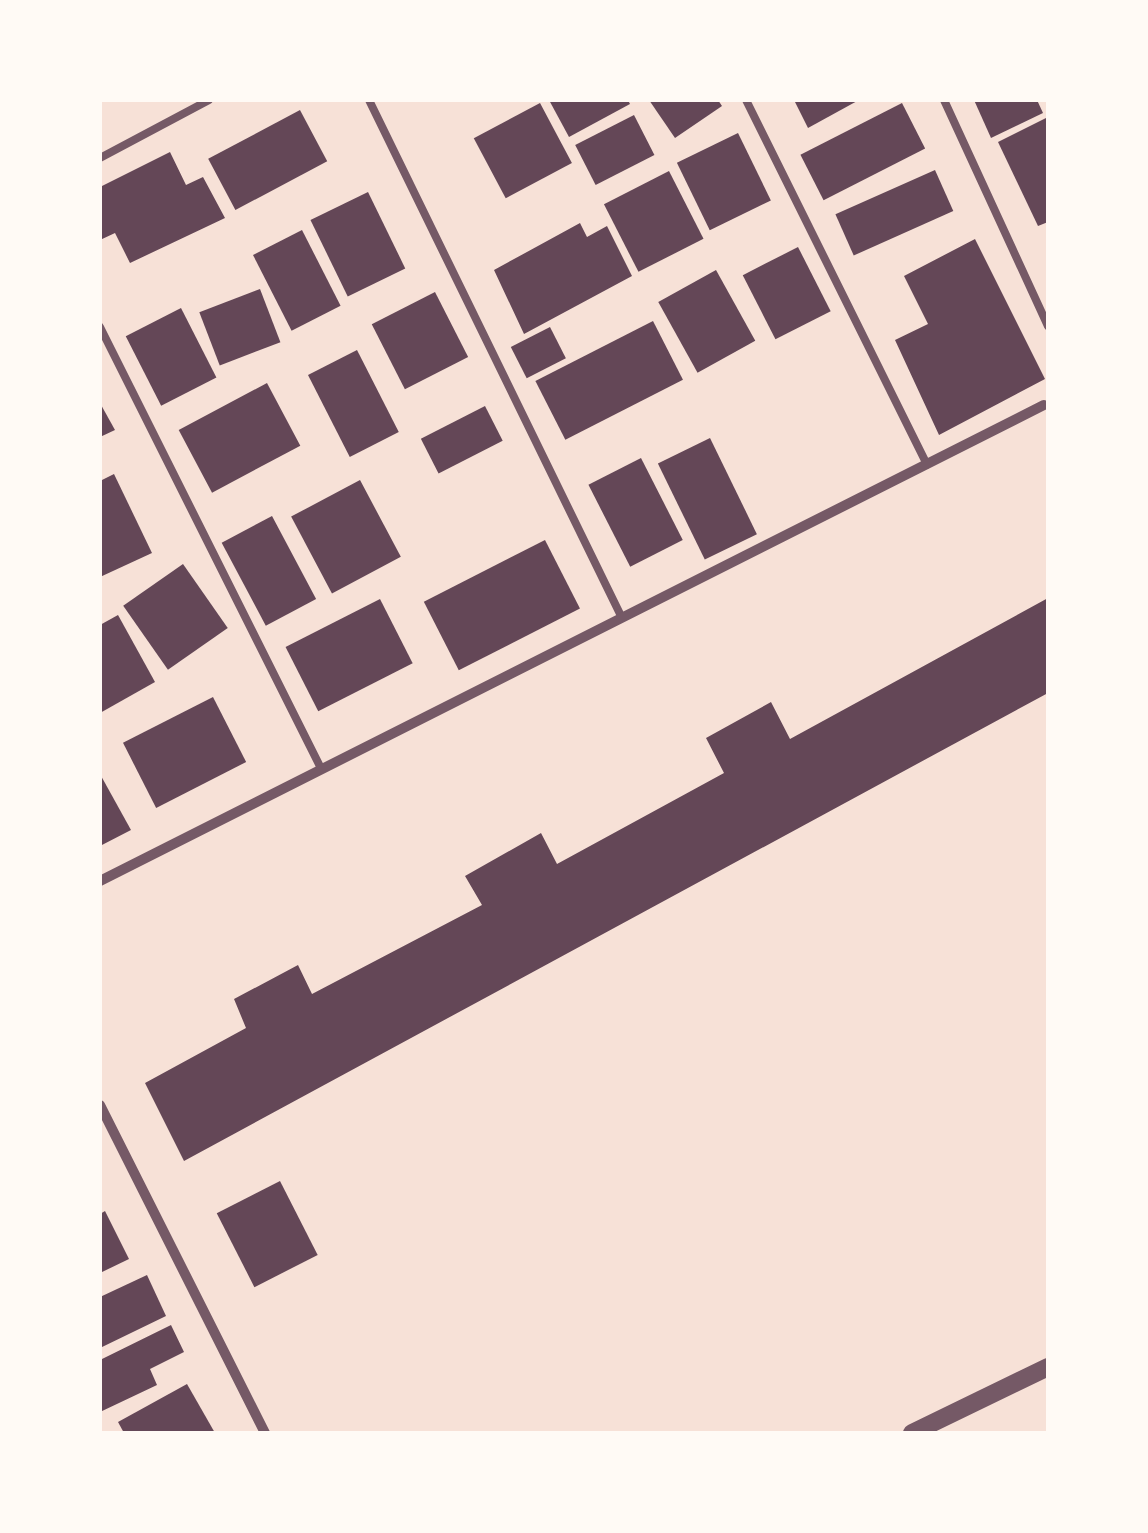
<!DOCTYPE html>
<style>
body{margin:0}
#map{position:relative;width:1148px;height:1533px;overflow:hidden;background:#f7e1d7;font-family:"DejaVu Sans",sans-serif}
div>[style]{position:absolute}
.building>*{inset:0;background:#644757;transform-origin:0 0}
.service>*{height:8px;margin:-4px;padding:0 4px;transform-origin:4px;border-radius:4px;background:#755966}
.minor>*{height:10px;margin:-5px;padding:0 5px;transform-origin:5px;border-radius:5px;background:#755966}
.tertiary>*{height:18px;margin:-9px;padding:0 9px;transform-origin:9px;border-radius:9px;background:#755966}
span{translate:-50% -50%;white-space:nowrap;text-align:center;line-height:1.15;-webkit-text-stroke:10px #fffaf5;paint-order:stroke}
.frame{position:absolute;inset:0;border:102px solid #fffaf5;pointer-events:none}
</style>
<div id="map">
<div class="building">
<div style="clip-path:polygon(549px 100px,628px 100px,630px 104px,569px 137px)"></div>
<div style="clip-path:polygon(649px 100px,718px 100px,722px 106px,675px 138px)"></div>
<div style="clip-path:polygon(794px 100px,859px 100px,808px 128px)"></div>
<div style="clip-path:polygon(974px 100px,1037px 100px,1043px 113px,991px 138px)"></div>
<div style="left:540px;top:103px;width:68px;height:75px;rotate:62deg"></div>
<div style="left:902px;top:103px;width:51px;height:114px;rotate:63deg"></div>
<div style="left:300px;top:110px;width:58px;height:104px;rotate:62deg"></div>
<div style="left:634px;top:115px;width:45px;height:66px;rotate:63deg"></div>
<div style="clip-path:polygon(1048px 117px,1048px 222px,1038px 226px,998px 142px)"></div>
<div style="left:738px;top:133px;width:75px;height:68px;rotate:64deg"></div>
<div style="clip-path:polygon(170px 152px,186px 185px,203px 177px,225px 218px,130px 263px,115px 233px,100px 240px,100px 187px)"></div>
<div style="left:935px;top:170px;width:45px;height:109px;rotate:66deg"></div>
<div style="left:669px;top:171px;width:76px;height:73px;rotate:63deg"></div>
<div style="left:368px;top:192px;width:85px;height:64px;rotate:64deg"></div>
<div style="clip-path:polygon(580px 223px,587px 237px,607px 226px,632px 276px,524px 334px,494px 270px)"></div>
<div style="left:302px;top:230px;width:85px;height:55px;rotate:63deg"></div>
<div style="clip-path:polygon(975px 239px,1045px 379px,939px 435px,895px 340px,928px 324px,904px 276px)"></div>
<div style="left:798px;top:247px;width:72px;height:62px;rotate:63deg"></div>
<div style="left:716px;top:270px;width:81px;height:66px;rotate:61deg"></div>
<div style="left:260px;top:289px;width:57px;height:65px;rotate:69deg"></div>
<div style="left:435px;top:292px;width:73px;height:71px;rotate:63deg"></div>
<div style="left:181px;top:308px;width:78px;height:62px;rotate:63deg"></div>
<div style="left:653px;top:321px;width:66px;height:132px;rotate:63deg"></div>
<div style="left:550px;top:327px;width:35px;height:44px;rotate:63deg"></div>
<div style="left:357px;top:350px;width:92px;height:55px;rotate:63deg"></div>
<div style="left:267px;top:383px;width:71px;height:100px;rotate:62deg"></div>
<div style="clip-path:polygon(100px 403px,115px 430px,100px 437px)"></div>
<div style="left:485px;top:406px;width:39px;height:72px;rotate:63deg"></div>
<div style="left:710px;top:438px;width:107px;height:58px;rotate:64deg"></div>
<div style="left:641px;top:458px;width:92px;height:59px;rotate:63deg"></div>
<div style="clip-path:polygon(114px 474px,152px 553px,100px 577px,100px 481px)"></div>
<div style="left:360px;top:480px;width:87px;height:78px;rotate:62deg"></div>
<div style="left:272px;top:516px;width:94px;height:57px;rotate:62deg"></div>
<div style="left:545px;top:540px;width:77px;height:136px;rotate:63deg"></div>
<div style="left:183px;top:564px;width:78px;height:73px;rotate:55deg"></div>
<div style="clip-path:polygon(1048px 598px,1048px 693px,184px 1161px,145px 1083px,246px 1028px,234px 999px,298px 965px,312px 994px,482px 905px,465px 876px,541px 833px,557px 864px,724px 773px,706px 738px,771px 702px,790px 739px)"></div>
<div style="left:380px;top:599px;width:72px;height:106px;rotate:63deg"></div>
<div style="clip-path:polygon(118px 615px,155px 682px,100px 713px,100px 625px)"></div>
<div style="left:213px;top:697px;width:73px;height:101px;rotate:63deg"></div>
<div style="clip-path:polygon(100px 774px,131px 830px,100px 846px)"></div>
<div style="left:280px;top:1181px;width:83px;height:71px;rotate:63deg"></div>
<div style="clip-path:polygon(105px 1211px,129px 1259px,100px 1273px,100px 1214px)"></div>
<div style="clip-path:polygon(147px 1275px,166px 1316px,100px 1348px,100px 1297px)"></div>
<div style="clip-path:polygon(171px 1325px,184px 1352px,150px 1369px,157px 1385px,100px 1412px,100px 1360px)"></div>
<div style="clip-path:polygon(187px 1384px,215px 1433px,124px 1433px,118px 1422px)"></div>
</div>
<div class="service">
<div style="left:369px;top:100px;width:576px;rotate:63.97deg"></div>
<div style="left:746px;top:100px;width:407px;rotate:63.6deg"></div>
<div style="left:944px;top:100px;width:249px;rotate:65.3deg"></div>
<div style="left:100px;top:158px;width:123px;rotate:-28deg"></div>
<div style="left:100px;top:327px;width:494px;rotate:63.4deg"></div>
</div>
<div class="minor">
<div style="left:100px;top:881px;width:1057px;rotate:-26.76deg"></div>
<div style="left:100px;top:1105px;width:367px;rotate:63.3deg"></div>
</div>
<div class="tertiary">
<div style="left:912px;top:1433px;width:151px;rotate:-25.9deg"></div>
</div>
<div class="frame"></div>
</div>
